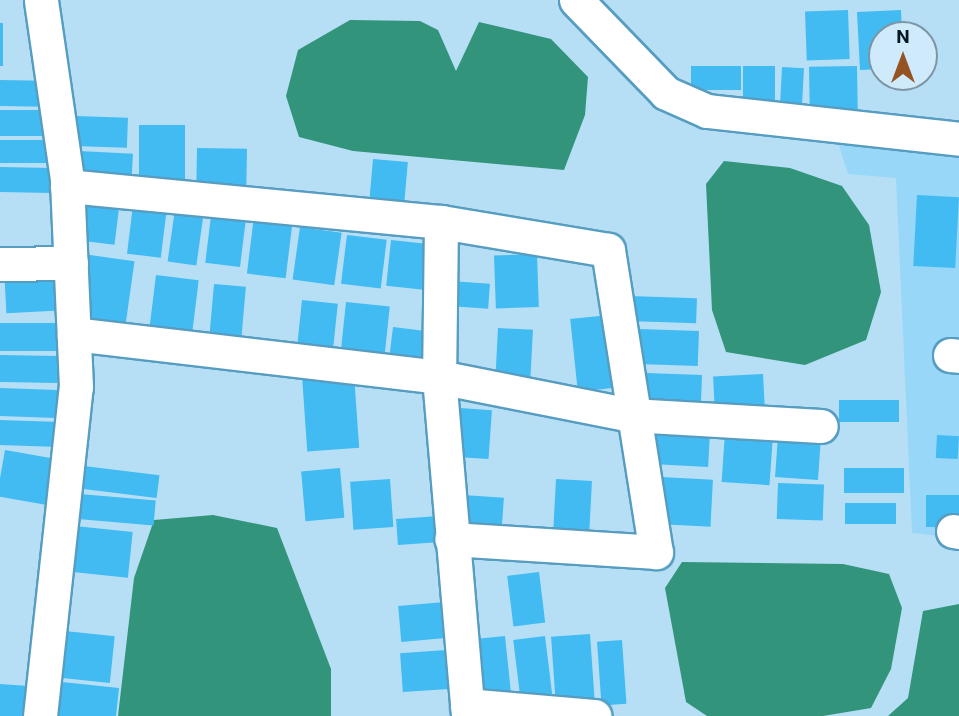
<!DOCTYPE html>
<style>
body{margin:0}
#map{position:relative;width:959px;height:716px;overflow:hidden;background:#b6dff6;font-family:Roboto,sans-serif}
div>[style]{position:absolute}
.built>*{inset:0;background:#98d7f8}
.water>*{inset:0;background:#32947a}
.building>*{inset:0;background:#41bbf2;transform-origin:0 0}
.roads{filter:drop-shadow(2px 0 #569dc1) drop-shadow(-2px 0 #569dc1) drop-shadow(0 2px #569dc1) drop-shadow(0 -2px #569dc1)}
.street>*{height:33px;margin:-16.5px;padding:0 16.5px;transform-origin:16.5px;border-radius:16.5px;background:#fff}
span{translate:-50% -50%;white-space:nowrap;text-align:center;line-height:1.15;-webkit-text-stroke:7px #cfeafa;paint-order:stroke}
.north{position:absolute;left:868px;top:21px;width:70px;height:70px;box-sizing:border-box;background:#cfeafa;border:2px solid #7c96a5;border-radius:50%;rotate:0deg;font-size:19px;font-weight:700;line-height:28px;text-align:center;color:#001725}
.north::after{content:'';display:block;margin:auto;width:24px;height:32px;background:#955223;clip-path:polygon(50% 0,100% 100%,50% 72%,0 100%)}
</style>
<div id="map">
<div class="built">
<div style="clip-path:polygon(836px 136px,959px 145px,959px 538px,912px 533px,896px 178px,848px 174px)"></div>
</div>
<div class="water">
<div style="clip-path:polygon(350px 20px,420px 21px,438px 30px,456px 71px,479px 22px,551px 39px,588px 77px,585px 115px,564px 170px,353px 151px,299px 137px,286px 96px,298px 50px)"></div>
<div style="clip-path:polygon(724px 161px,790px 168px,842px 186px,869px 225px,881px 292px,866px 340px,805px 365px,726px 352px,712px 310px,706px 184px)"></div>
<div style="clip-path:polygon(213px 515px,277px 528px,331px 669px,331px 716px,118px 716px,134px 578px,154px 520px)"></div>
<div style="clip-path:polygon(682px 562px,843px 564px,889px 574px,902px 608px,891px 669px,871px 708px,823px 716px,707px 716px,686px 702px,665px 588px)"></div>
<div style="clip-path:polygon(959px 604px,959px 716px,888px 716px,908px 698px,923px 611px)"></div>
</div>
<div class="building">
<div style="left:848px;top:10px;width:49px;height:43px;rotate:88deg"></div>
<div style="clip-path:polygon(901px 10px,902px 35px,882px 35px,882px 69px,860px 70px,857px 12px)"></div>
<div style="left:0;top:23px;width:3px;height:43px"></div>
<div style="left:691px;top:66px;width:50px;height:24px"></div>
<div style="left:743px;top:66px;width:32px;height:46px"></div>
<div style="left:857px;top:66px;width:44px;height:48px;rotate:89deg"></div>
<div style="left:782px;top:67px;width:22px;height:44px;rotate:3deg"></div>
<div style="left:0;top:80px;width:44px;height:26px;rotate:1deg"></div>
<div style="left:0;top:110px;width:50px;height:26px"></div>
<div style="left:75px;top:116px;width:53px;height:30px;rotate:2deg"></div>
<div style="left:185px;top:125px;width:58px;height:46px;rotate:90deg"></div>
<div style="left:0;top:140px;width:50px;height:23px"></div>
<div style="left:197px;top:148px;width:50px;height:39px;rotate:1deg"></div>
<div style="left:79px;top:151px;width:54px;height:27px;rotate:3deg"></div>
<div style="left:373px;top:159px;width:35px;height:48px;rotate:5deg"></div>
<div style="left:0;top:167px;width:51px;height:25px;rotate:1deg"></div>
<div style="left:917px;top:195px;width:42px;height:71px;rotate:3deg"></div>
<div style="left:87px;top:198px;width:33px;height:43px;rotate:7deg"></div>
<div style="left:133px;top:205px;width:34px;height:49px;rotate:7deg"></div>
<div style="left:175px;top:209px;width:29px;height:53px;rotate:8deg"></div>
<div style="left:211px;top:216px;width:35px;height:47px;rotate:7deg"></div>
<div style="left:254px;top:216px;width:39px;height:58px;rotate:7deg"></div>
<div style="left:300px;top:227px;width:42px;height:53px;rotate:8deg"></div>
<div style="left:347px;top:235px;width:40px;height:49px;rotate:7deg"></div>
<div style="left:391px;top:240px;width:40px;height:46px;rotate:6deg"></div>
<div style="left:83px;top:254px;width:52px;height:68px;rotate:8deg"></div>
<div style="left:537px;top:254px;width:53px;height:43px;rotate:88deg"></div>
<div style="left:67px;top:266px;width:44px;height:63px;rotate:87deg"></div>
<div style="left:156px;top:275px;width:43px;height:54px;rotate:7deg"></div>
<div style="left:450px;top:281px;width:40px;height:25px;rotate:4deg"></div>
<div style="left:214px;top:284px;width:32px;height:56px;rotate:5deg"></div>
<div style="left:629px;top:296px;width:68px;height:25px;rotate:2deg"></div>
<div style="left:302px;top:300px;width:36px;height:48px;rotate:6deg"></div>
<div style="left:346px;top:302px;width:44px;height:48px;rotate:6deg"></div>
<div style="left:609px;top:315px;width:73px;height:39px;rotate:84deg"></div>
<div style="left:0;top:323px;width:60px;height:28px"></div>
<div style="left:393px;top:327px;width:39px;height:40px;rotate:7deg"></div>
<div style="left:498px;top:328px;width:35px;height:54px;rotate:3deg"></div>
<div style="left:639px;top:329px;width:60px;height:35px;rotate:2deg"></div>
<div style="left:0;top:355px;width:58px;height:27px;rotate:1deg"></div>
<div style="left:646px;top:373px;width:56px;height:30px;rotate:2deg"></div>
<div style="left:354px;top:374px;width:74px;height:52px;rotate:86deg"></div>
<div style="left:763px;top:374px;width:40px;height:50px;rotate:87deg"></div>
<div style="left:0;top:388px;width:64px;height:28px;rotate:2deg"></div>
<div style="left:839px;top:400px;width:60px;height:22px"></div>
<div style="left:460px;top:408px;width:32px;height:49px;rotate:4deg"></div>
<div style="left:0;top:420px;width:67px;height:25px;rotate:2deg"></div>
<div style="left:654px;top:430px;width:56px;height:34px;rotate:3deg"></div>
<div style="left:725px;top:433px;width:48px;height:49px;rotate:4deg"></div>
<div style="left:778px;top:435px;width:43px;height:42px;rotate:4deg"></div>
<div style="left:937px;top:435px;width:22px;height:23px;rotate:3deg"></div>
<div style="left:5px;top:450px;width:58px;height:47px;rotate:10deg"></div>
<div style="left:84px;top:466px;width:76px;height:23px;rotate:7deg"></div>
<div style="left:340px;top:468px;width:50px;height:39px;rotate:85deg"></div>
<div style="left:904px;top:468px;width:25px;height:60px;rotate:90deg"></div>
<div style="left:661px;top:477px;width:52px;height:47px;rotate:3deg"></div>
<div style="left:390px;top:479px;width:48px;height:40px;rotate:86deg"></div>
<div style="left:556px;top:479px;width:36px;height:51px;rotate:3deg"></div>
<div style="left:778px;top:483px;width:46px;height:36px;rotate:2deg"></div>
<div style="left:80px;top:494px;width:76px;height:25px;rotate:5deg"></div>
<div style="left:463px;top:495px;width:41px;height:36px;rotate:4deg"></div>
<div style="left:926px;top:495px;width:33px;height:32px"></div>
<div style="left:896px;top:503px;width:21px;height:51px;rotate:90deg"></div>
<div style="left:439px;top:516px;width:26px;height:43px;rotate:86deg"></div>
<div style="left:75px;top:526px;width:58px;height:46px;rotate:6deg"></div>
<div style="left:539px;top:572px;width:51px;height:32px;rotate:83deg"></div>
<div style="left:445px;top:602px;width:36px;height:47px;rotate:85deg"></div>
<div style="left:65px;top:631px;width:50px;height:47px;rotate:6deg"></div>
<div style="left:590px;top:634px;width:70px;height:39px;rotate:86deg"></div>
<div style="left:505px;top:636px;width:60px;height:32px;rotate:84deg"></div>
<div style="left:545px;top:636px;width:59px;height:32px;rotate:83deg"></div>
<div style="left:622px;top:640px;width:64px;height:25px;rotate:86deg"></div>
<div style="left:446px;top:650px;width:39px;height:46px;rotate:86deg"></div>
<div style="clip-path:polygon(62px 682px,119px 688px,116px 716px,59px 716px)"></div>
<div style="left:0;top:684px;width:29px;height:32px;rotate:4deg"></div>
</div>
<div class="roads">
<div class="street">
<div style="left:576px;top:0;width:129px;rotate:45.9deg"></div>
<div style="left:666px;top:93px;width:45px;rotate:23.7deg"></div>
<div style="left:707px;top:111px;width:254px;rotate:6.3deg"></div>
<div style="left:67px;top:186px;width:376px;rotate:5.5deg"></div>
<div style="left:441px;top:222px;width:169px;rotate:9.5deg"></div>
<div style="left:608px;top:250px;width:306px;rotate:81deg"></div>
<div style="left:656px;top:552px;width:205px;rotate:-176.4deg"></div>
<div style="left:441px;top:222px;width:155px;rotate:90.7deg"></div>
<div style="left:439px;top:377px;width:340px;rotate:85.1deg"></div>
<div style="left:0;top:264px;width:71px;rotate:-0.8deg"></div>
<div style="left:74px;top:334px;width:368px;rotate:6.7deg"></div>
<div style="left:439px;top:377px;width:196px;rotate:11.2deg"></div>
<div style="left:631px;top:415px;width:190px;rotate:3.3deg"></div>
<div style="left:950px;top:355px;width:9px;rotate:6deg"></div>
<div style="left:953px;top:531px;width:6px;rotate:9deg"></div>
<div style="left:467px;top:705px;width:128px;rotate:4.9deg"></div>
<div style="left:40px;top:716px;width:331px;rotate:-83.8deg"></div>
<div style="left:76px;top:387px;width:208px;rotate:-92.5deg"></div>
<div style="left:67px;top:179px;width:181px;rotate:-98.3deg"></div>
</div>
</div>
<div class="north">N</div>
</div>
